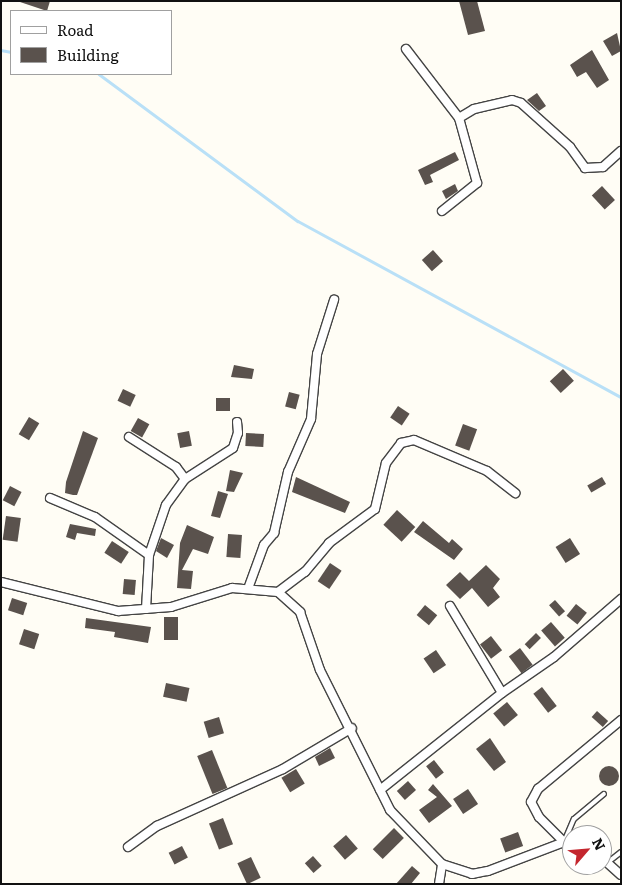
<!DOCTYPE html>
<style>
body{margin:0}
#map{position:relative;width:622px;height:885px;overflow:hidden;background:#fffdf5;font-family:Literata,serif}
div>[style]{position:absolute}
.stream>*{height:2.5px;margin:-1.25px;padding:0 1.25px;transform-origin:1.25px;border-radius:1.25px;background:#b9e0f7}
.building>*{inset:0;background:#5a524d;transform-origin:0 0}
.round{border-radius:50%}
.roads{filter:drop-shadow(1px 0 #444) drop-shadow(-1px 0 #444) drop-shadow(0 1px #444) drop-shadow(0 -1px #444)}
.lane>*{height:4px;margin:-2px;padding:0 2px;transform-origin:2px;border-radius:2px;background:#fff}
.street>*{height:8px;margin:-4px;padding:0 4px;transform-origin:4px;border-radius:4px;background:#fff}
span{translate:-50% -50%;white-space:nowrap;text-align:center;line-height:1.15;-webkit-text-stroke:5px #fff;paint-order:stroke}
.frame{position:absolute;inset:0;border:2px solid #111;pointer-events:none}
.legend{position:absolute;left:10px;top:10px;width:162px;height:65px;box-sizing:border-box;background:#fff;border:1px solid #a0a0a0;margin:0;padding:6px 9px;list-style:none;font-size:15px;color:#111}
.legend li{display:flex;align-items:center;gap:10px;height:25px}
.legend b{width:25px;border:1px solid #a0a0a0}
.north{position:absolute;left:562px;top:825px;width:50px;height:50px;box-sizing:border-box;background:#fff;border:1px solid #a0a0a0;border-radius:50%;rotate:63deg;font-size:14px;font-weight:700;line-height:20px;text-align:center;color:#111}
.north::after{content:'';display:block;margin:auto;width:18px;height:22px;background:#c4262e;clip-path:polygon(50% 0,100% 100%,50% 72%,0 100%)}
</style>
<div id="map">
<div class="stream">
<div style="left:1px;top:50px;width:10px;rotate:11deg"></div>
<div style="left:99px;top:74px;width:247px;rotate:36.5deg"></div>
<div style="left:298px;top:221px;width:368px;rotate:28.6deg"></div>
</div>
<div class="building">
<div style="clip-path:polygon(17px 1px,50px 1px,47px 11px)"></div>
<div style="clip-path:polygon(459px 1px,477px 1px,485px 31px,468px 35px)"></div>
<div style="clip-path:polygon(617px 33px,621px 51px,612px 56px,603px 41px)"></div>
<div style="clip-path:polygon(592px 50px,609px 80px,597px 88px,586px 72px,577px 77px,570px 65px)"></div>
<div style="clip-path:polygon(537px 93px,546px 106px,539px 111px,527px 100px)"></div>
<div style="clip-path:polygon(455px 152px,459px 160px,430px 175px,433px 182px,425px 185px,418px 170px)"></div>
<div style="clip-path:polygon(455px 184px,458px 191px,446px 199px,442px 191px)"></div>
<div style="left:602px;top:186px;width:19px;height:14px;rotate:47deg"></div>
<div style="left:433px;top:250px;width:15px;height:15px;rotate:48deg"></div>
<div style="clip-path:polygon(234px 365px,254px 369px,252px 379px,231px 377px)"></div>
<div style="left:563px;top:369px;width:16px;height:18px;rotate:47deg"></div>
<div style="left:123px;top:389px;width:14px;height:13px;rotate:25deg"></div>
<div style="left:289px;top:392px;width:11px;height:15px;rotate:15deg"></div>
<div style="left:216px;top:398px;width:14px;height:13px"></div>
<div style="left:398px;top:406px;width:14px;height:14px;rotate:34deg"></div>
<div style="left:29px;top:417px;width:12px;height:20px;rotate:31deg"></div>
<div style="left:138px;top:418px;width:13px;height:15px;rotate:29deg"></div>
<div style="left:463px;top:424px;width:15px;height:23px;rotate:20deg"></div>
<div style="clip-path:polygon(83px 431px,98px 438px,77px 495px,73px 495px,65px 493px,66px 482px)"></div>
<div style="left:189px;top:431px;width:15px;height:12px;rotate:79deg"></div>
<div style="left:246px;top:433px;width:18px;height:13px;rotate:3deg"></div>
<div style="clip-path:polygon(230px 470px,243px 473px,234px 492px,226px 491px)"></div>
<div style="clip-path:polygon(296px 477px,350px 502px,345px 513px,292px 492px)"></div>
<div style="left:602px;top:477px;width:8px;height:17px;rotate:60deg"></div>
<div style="left:10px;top:486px;width:13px;height:16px;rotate:27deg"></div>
<div style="clip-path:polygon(218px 491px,228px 494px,220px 518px,211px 516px)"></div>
<div style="left:397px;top:510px;width:25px;height:20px;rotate:43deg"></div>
<div style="left:6px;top:516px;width:15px;height:24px;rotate:8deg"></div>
<div style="clip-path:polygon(423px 521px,449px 543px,452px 539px,463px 549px,454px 560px,414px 532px)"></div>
<div style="clip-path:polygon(70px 524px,96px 529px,95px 536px,77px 533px,75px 540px,66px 537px)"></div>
<div style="clip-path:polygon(187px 525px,214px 537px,208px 554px,193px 549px,182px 570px,193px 571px,191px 589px,177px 588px,180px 543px)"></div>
<div style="left:228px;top:534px;width:14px;height:23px;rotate:4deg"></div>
<div style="clip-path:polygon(161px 538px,174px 545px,167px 558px,156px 551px)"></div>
<div style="left:570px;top:538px;width:19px;height:17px;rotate:58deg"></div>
<div style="left:112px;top:541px;width:20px;height:14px;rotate:33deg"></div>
<div style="left:330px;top:563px;width:14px;height:22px;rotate:34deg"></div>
<div style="clip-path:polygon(486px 565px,500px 579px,493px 588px,500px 597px,488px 607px,472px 588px,460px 599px,446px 585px,460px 572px,469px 581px)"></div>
<div style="left:124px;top:579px;width:12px;height:15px;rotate:5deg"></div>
<div style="left:12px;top:598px;width:16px;height:13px;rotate:18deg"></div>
<div style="left:555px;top:600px;width:15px;height:8px;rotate:48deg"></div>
<div style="left:576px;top:604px;width:14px;height:15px;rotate:39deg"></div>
<div style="left:425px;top:605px;width:16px;height:13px;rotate:40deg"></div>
<div style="left:164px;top:617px;width:14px;height:23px"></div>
<div style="clip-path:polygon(86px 618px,151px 627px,148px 643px,114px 637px,115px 632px,85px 628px)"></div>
<div style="left:551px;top:622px;width:21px;height:13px;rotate:49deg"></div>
<div style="left:24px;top:629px;width:16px;height:16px;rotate:18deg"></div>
<div style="left:536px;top:633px;width:7px;height:16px;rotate:45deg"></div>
<div style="left:491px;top:636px;width:18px;height:14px;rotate:52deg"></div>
<div style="left:520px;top:648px;width:21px;height:14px;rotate:53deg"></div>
<div style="left:436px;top:650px;width:18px;height:15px;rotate:56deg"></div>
<div style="left:166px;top:683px;width:24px;height:14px;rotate:12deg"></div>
<div style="left:542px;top:687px;width:24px;height:11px;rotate:52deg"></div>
<div style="left:507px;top:702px;width:17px;height:18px;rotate:50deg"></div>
<div style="left:597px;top:711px;width:15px;height:8px;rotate:42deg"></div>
<div style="left:219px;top:717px;width:17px;height:16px;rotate:73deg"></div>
<div style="clip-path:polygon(490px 738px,506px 762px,494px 771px,476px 749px)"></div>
<div style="clip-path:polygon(330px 748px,335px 758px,319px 766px,315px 757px)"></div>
<div style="left:212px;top:750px;width:41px;height:16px;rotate:68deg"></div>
<div style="left:434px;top:760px;width:16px;height:10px;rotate:52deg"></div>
<div class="round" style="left:599px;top:766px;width:20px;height:20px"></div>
<div style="left:296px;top:769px;width:17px;height:17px;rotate:59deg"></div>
<div style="left:408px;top:781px;width:12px;height:15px;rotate:48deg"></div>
<div style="clip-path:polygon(433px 784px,452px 806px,429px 823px,419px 810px,437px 797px,428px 790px)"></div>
<div style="left:468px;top:789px;width:18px;height:18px;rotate:56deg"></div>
<div style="left:223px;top:818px;width:28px;height:15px;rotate:69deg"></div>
<div style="left:394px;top:828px;width:14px;height:30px;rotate:45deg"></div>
<div style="left:518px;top:832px;width:15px;height:19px;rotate:70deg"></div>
<div style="left:346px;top:835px;width:18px;height:17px;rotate:49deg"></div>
<div style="left:182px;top:846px;width:13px;height:15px;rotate:63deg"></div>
<div style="left:313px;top:856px;width:13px;height:11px;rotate:48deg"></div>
<div style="left:251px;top:857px;width:23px;height:15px;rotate:65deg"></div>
<div style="clip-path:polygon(412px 866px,420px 873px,411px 884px,396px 884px)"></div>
</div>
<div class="roads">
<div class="lane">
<div style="left:564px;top:842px;width:25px;rotate:-67deg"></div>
<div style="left:574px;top:819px;width:39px;rotate:-40deg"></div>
<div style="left:607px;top:863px;width:18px;rotate:-38deg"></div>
</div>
<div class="street">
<div style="left:406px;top:49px;width:87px;rotate:52.5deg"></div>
<div style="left:459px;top:118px;width:17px;rotate:-31deg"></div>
<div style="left:474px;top:109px;width:39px;rotate:-13deg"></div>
<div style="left:512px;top:100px;width:9px;rotate:18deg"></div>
<div style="left:521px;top:103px;width:66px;rotate:41.9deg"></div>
<div style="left:570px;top:147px;width:26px;rotate:54deg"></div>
<div style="left:585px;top:168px;width:18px;rotate:-3deg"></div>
<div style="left:603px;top:167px;width:24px;rotate:-42deg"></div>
<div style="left:442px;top:211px;width:45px;rotate:-38.7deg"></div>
<div style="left:477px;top:183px;width:67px;rotate:-105.5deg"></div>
<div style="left:129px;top:437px;width:56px;rotate:32.6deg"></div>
<div style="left:176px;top:467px;width:15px;rotate:53deg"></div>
<div style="left:50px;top:498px;width:49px;rotate:22.9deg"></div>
<div style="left:95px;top:517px;width:66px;rotate:35.1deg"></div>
<div style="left:1px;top:582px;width:121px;rotate:13.9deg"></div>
<div style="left:118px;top:611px;width:53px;rotate:-4.3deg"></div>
<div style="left:171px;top:607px;width:64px;rotate:-17.3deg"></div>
<div style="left:232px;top:588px;width:46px;rotate:5deg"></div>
<div style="left:278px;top:592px;width:30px;rotate:42deg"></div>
<div style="left:300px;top:612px;width:61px;rotate:71deg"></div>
<div style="left:320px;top:670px;width:157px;rotate:63.4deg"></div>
<div style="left:390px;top:810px;width:75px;rotate:46.1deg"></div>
<div style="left:442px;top:864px;width:32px;rotate:18deg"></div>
<div style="left:472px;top:874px;width:16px;rotate:-11deg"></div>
<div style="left:488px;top:871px;width:90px;rotate:-20.9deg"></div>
<div style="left:249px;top:586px;width:44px;rotate:-69.9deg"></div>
<div style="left:264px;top:545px;width:16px;rotate:-50deg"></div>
<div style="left:274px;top:533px;width:63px;rotate:-77.1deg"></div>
<div style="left:288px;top:472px;width:58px;rotate:-66.5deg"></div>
<div style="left:311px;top:419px;width:65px;rotate:-84.7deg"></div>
<div style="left:317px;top:354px;width:57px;rotate:-72.5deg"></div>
<div style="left:278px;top:592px;width:34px;rotate:-37deg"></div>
<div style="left:305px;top:572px;width:38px;rotate:-50deg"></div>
<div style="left:329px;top:543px;width:57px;rotate:-36.5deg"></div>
<div style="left:375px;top:509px;width:47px;rotate:-76.6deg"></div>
<div style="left:386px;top:463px;width:25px;rotate:-53deg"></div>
<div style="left:401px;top:443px;width:13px;rotate:-13deg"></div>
<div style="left:414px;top:440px;width:79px;rotate:23deg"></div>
<div style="left:487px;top:471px;width:36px;rotate:38deg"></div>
<div style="left:450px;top:606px;width:101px;rotate:59.1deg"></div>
<div style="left:146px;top:609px;width:54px;rotate:-86.8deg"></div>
<div style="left:149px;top:555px;width:53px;rotate:-71.2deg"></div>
<div style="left:166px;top:505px;width:32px;rotate:-54deg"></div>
<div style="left:185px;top:479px;width:57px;rotate:-32.9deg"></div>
<div style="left:233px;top:448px;width:16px;rotate:-72deg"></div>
<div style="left:238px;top:433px;width:11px;rotate:-95deg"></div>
<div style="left:380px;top:790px;width:156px;rotate:-38.5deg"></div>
<div style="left:502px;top:693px;width:63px;rotate:-34.7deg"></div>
<div style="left:554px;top:657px;width:89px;rotate:-40.9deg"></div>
<div style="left:564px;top:842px;width:35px;rotate:-135deg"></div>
<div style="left:539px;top:817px;width:17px;rotate:-118deg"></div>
<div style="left:531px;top:802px;width:15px;rotate:-62deg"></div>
<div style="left:538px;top:789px;width:108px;rotate:-39.7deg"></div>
<div style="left:128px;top:847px;width:36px;rotate:-36deg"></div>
<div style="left:157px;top:826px;width:138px;rotate:-24.3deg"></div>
<div style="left:283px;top:769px;width:80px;rotate:-30.7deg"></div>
<div style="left:602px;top:858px;width:25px;rotate:42deg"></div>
<div style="left:439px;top:884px;width:20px;rotate:-81deg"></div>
</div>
</div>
<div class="frame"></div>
<ul class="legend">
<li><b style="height:6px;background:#fff"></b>Road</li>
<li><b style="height:14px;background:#5a524d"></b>Building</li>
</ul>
<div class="north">N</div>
</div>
